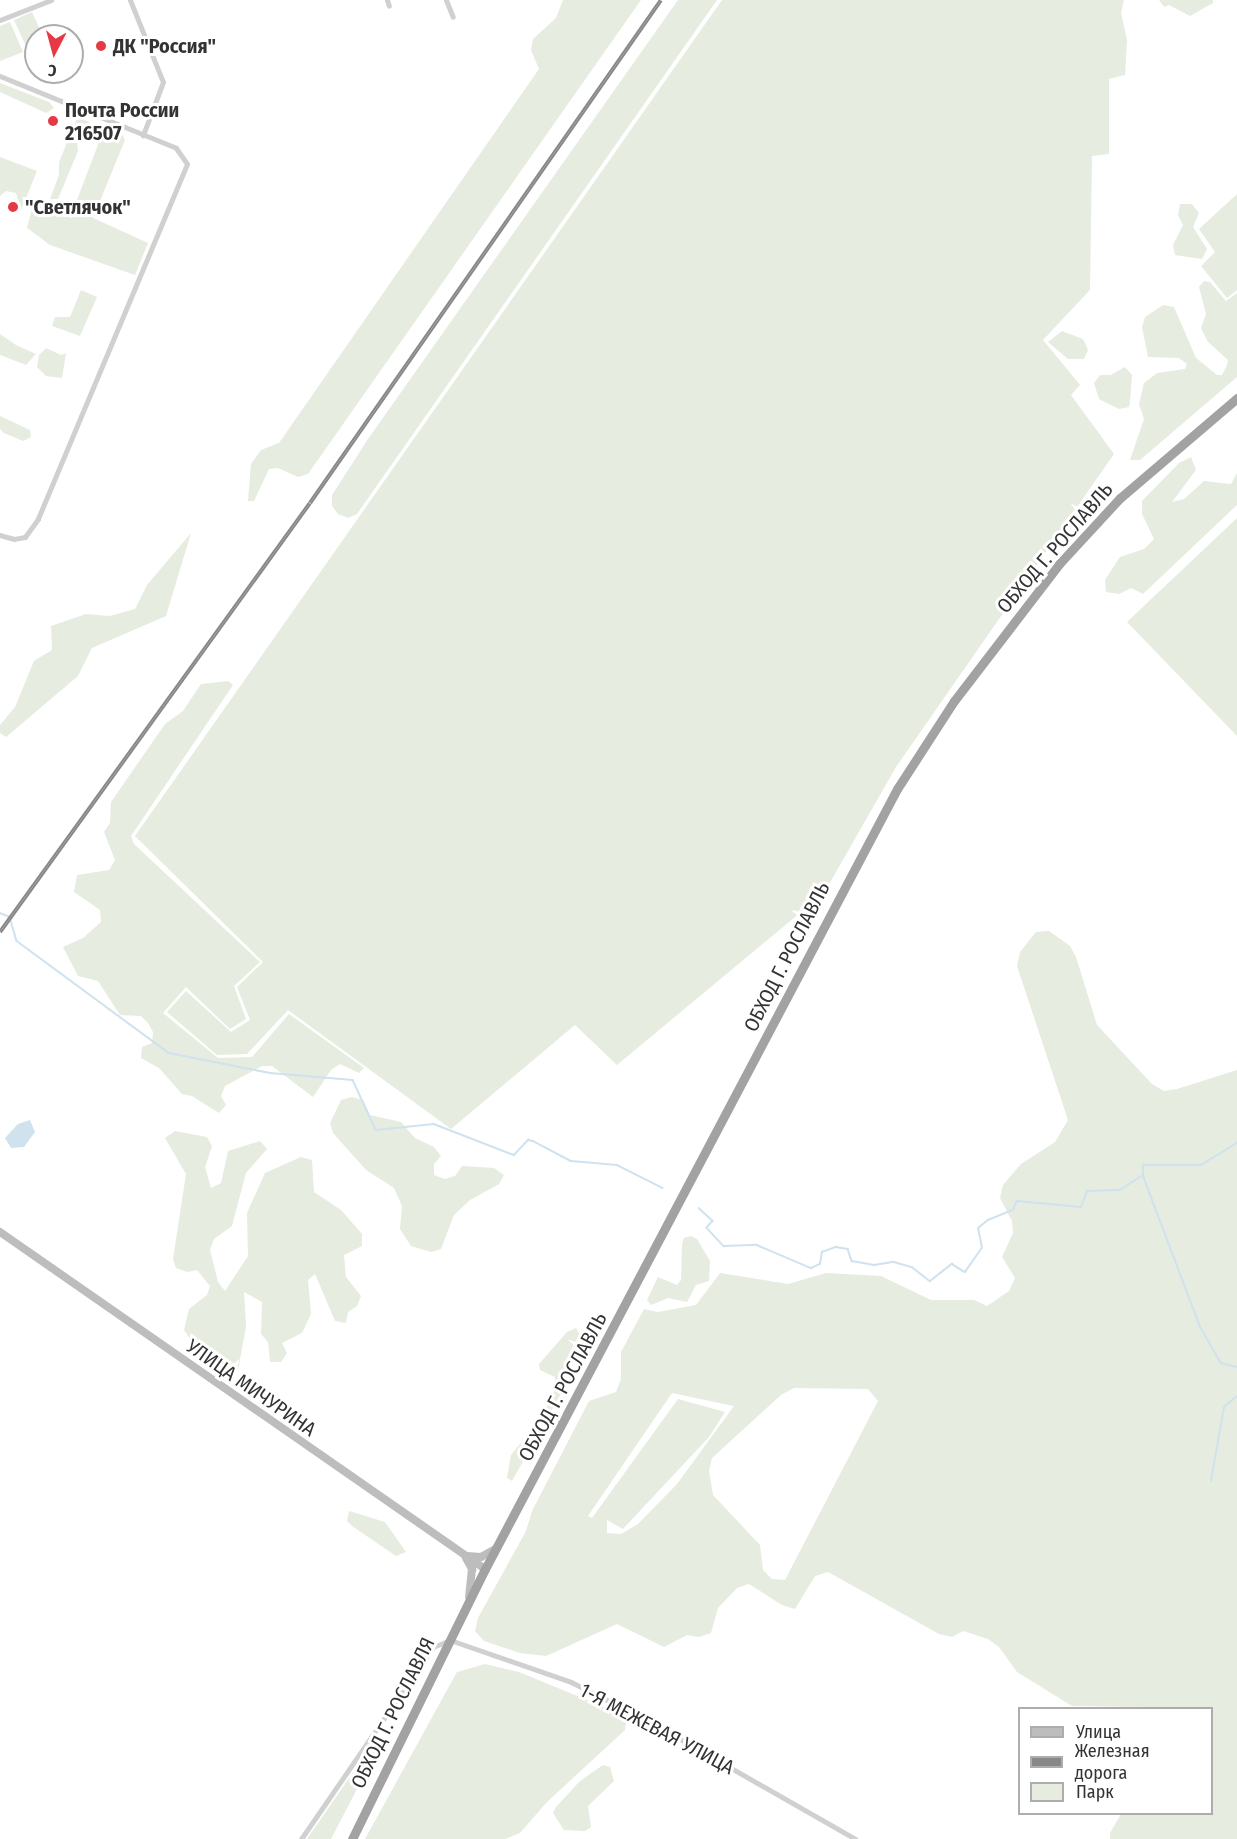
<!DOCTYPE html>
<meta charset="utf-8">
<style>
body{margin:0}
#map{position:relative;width:1237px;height:1839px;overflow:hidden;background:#fff;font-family:"Fira Sans Condensed",sans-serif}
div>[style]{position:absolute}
.green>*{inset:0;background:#e6ecdf}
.water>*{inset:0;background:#cfe2ee}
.stream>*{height:1.5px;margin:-0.75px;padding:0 0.75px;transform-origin:0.75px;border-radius:0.75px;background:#cfe2ee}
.minor>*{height:5px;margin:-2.5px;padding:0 2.5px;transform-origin:2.5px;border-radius:2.5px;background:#d0d0d0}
.secondary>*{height:8px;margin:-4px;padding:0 4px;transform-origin:4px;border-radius:4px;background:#bdbdbd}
.trunk>*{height:9px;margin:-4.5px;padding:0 4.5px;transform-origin:4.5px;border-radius:4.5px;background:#a2a2a2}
.rail>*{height:4px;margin-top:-2px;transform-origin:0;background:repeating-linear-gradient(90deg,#fff 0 4.5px,#888 0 9px);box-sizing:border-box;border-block:2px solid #888}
.dots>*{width:16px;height:16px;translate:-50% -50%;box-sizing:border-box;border:3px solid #fff;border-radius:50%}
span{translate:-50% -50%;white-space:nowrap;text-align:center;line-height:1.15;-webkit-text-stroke:6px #fff;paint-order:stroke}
.poi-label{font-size:20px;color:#333;font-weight:700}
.left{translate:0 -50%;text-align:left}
.street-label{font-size:20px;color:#333}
.legend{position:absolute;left:1018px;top:1707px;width:195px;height:108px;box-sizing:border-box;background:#fff;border:2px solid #adadad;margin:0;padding:8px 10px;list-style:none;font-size:18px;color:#333}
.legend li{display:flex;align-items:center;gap:12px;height:30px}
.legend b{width:30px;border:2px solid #adadad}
.north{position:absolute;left:24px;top:24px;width:60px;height:60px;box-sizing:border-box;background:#fff;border:2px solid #adadad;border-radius:50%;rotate:186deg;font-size:16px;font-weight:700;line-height:24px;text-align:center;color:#333}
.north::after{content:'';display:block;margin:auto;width:21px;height:27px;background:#e63946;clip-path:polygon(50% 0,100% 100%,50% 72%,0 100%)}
</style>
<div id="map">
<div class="green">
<div style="clip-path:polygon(563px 0,641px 0,308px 474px,298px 477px,278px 468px,269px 469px,254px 501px,248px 501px,251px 464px,261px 450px,279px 443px,539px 69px,531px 50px,533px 39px,556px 18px)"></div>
<div style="clip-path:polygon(678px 0,717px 0,357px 514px,348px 518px,338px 514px,332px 506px,332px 495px,368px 439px)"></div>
<div style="clip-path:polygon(722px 0,1124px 0,1121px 13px,1127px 40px,1125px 75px,1109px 79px,1109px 154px,1092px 156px,1090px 290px,1043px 340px,1080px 385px,1071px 395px,1114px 454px,896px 767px,824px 893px,617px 1065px,575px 1025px,451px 1129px,288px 1010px,247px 1054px,217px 1055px,167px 1012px,186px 991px,231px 1032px,250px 1020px,237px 987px,263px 962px,135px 836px)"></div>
<div style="clip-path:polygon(1159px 0,1213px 0,1213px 3px,1190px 16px,1169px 5px,1164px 7px)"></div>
<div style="clip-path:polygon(32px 12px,43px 36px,36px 36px,33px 62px,14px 20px)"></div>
<div style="clip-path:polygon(10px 22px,23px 52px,0 61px,0 26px)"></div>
<div style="clip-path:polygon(0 83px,49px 102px,54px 108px,46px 113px,0 92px)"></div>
<div style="clip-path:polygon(78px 116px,92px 124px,77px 140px,78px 151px,58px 199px,50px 199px,59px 175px,59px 162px)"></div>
<div style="clip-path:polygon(104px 129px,121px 133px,125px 140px,93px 218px,148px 243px,135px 275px,50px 245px,27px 228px,34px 201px,65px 215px,72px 213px)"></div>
<div style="clip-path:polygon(0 157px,37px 171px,21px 210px,16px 193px,6px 191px,0 196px)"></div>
<div style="clip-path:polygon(1237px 194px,1237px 290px,1227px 298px,1201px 266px,1215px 252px,1199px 229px)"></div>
<div style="clip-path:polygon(1180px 204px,1192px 204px,1199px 213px,1193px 227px,1207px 249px,1202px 259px,1175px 255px,1173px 245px,1183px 225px,1178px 215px)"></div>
<div style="clip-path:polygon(1204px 281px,1210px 282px,1226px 301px,1237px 293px,1237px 377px,1140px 460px,1130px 460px,1144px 419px,1139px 404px,1144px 383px,1157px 373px,1185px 369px,1187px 364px,1179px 358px,1148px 357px,1142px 327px,1145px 317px,1163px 305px,1174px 307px,1196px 358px,1217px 375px,1222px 375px,1227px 365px,1228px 360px,1208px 342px,1201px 328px,1206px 314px,1199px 287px)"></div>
<div style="clip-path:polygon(81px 290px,97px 297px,80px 336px,52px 326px,55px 317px,70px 317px)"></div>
<div style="clip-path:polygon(1062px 331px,1083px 339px,1088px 350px,1084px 359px,1068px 359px,1048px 342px)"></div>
<div style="clip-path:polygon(0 334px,16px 345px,36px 354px,26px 365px,0 355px)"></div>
<div style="clip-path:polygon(46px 348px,61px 355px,66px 353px,62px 378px,46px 376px,37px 367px,39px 355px)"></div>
<div style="clip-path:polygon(1125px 367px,1132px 375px,1130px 402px,1129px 407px,1119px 409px,1099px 399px,1094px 383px,1100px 375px,1111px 375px)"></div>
<div style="clip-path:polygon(0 416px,30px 430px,31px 437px,23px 441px,4px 433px,0 429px)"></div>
<div style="clip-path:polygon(1191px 457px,1196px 470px,1172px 502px,1184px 499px,1204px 481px,1231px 484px,1237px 473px,1237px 505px,1143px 594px,1131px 588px,1119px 594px,1106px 592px,1105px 580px,1120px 557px,1144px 549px,1154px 539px,1142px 514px,1142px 501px,1179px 463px)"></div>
<div style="clip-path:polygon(1237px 518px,1237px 736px,1127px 622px)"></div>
<div style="clip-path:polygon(191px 533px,166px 616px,92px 648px,78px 676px,6px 737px,0 733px,0 725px,15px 707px,34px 661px,52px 650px,51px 626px,86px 614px,110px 616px,135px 609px,147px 585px)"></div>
<div style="clip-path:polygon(228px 681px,233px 685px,131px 836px,134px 844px,260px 962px,234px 986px,246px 1019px,230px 1029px,186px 987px,163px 1013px,218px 1058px,252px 1057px,289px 1014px,364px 1068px,359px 1073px,340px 1064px,331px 1070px,313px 1097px,272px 1066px,262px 1066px,225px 1086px,221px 1096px,226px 1105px,219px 1113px,192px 1096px,182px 1094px,159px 1068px,141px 1058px,142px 1047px,152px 1043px,153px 1032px,148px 1023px,141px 1016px,120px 1015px,98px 981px,78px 976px,63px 947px,83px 938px,101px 922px,100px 910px,74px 892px,77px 875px,109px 870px,115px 860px,104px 832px,110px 823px,111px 802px,165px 724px,183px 711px,201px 684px)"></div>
<div style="clip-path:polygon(evenodd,1049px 931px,1070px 946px,1076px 957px,1097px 1025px,1152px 1084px,1164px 1091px,1177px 1089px,1237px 1070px,1237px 1839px,1110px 1839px,1110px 1833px,1121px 1814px,1212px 1814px,1212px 1708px,1072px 1706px,1017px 1672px,999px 1647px,988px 1639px,963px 1631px,952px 1637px,939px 1634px,828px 1572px,815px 1576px,795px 1609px,782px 1605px,749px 1584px,737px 1588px,718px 1608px,711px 1633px,699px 1637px,687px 1635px,664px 1647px,617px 1624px,546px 1656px,520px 1653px,484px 1641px,475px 1631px,478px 1618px,526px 1531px,532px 1511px,589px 1401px,616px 1392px,621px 1379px,621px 1352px,644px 1309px,658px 1312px,696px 1305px,720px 1273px,788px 1284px,826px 1273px,881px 1276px,931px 1300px,974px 1300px,987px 1306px,1009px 1291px,1015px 1278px,1002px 1257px,1013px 1233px,1012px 1221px,1000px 1198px,1003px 1185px,1021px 1164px,1055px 1142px,1068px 1120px,1017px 966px,1020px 952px,1036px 932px,1049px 931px,794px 1388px,868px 1389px,878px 1401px,785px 1580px,772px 1579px,763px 1570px,760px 1545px,713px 1495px,709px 1471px,712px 1458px,781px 1395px,794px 1388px,1049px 931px,672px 1393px,734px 1406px,677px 1484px,638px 1524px,621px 1534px,607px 1533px,607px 1520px,623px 1529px,709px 1437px,725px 1412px,678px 1399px,592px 1518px,588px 1516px,672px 1393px)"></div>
<div style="clip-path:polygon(352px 1097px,363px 1100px,370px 1115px,401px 1122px,415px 1138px,434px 1147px,441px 1156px,434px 1164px,434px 1175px,445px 1179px,455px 1176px,462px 1166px,494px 1168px,504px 1175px,499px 1184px,470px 1200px,454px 1215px,441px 1249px,431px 1252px,411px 1246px,400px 1229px,402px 1206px,394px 1188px,366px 1170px,333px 1133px,330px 1123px,341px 1100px)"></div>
<div style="clip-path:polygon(175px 1131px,207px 1137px,212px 1146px,205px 1167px,211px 1188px,221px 1183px,228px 1151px,260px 1141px,267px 1149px,246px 1173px,232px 1226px,214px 1239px,210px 1250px,218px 1282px,225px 1291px,248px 1256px,247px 1213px,265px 1173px,301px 1157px,312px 1160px,314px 1192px,341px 1210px,362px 1234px,362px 1246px,344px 1255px,346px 1277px,361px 1296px,357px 1306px,348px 1312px,346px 1323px,335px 1321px,315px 1274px,308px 1280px,311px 1314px,302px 1333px,282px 1343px,287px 1353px,281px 1362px,270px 1362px,268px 1342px,261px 1334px,262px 1302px,244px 1292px,246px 1327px,238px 1370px,228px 1375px,208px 1365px,184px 1330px,189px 1309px,207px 1295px,210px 1286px,197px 1270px,187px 1272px,176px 1268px,173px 1259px,186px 1174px,165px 1138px)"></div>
<div style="clip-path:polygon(691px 1236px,697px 1239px,710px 1261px,709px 1281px,696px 1285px,687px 1302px,668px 1298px,651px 1305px,647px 1300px,658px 1277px,677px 1285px,681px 1280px,682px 1244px,684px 1238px)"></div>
<div style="clip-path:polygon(576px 1328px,581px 1337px,565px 1369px,563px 1390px,512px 1481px,507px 1478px,511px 1455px,542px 1417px,556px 1387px,555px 1377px,540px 1370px,539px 1364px,567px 1332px)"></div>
<div style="clip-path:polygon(349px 1511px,385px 1522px,406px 1552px,396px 1556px,352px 1526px,347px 1521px)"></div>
<div style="clip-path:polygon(485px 1664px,519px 1672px,616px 1712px,626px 1722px,625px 1730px,547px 1802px,520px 1833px,505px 1839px,365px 1839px,457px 1672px)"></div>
<div style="clip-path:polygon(376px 1739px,382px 1741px,331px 1839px,307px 1839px)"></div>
<div style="clip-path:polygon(603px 1765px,610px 1767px,614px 1781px,588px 1806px,591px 1827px,585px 1831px,564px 1830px,553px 1813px,556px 1807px,580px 1781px)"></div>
</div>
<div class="water">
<div style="clip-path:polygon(30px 1120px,35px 1132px,24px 1147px,11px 1148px,5px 1138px,18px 1124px)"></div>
</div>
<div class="stream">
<div style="left:0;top:913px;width:11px;rotate:22deg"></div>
<div style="left:10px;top:917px;width:25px;rotate:74deg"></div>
<div style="left:17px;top:941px;width:189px;rotate:36.4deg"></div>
<div style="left:169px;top:1053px;width:103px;rotate:11.2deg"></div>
<div style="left:270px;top:1073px;width:83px;rotate:4.8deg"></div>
<div style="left:353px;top:1080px;width:55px;rotate:65.3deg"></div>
<div style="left:376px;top:1130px;width:58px;rotate:-5.9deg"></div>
<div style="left:434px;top:1124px;width:86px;rotate:21.2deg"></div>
<div style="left:514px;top:1155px;width:21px;rotate:-47deg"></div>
<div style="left:528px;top:1140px;width:5px;rotate:11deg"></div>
<div style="left:533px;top:1141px;width:43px;rotate:27.8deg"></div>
<div style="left:571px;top:1161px;width:46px;rotate:5deg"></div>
<div style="left:617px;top:1165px;width:51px;rotate:26.6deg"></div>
<div style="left:1143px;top:1175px;width:161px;rotate:69.3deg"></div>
<div style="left:1200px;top:1326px;width:43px;rotate:60.4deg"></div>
<div style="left:1221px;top:1363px;width:16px;rotate:14deg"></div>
<div style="left:699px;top:1208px;width:19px;rotate:43deg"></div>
<div style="left:713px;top:1221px;width:9px;rotate:131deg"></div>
<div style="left:707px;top:1228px;width:25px;rotate:47deg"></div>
<div style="left:724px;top:1246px;width:33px;rotate:-2deg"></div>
<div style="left:757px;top:1245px;width:59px;rotate:23.1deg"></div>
<div style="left:811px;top:1268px;width:10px;rotate:-24deg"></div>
<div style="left:820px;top:1264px;width:12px;rotate:-81deg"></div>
<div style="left:822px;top:1252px;width:15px;rotate:-20deg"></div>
<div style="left:836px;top:1247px;width:12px;rotate:9deg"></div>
<div style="left:848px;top:1249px;width:13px;rotate:72deg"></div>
<div style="left:852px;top:1261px;width:22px;rotate:10deg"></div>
<div style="left:874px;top:1265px;width:20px;rotate:-9deg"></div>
<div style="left:894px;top:1262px;width:19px;rotate:16deg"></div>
<div style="left:912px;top:1267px;width:23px;rotate:38deg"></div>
<div style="left:930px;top:1281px;width:28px;rotate:-38deg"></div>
<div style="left:952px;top:1264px;width:15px;rotate:32deg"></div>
<div style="left:965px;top:1272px;width:29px;rotate:-55deg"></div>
<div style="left:982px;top:1248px;width:20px;rotate:-101deg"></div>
<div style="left:978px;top:1228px;width:13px;rotate:-39deg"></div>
<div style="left:988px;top:1220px;width:27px;rotate:-22deg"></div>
<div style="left:1013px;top:1210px;width:10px;rotate:-66deg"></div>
<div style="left:1017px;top:1201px;width:64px;rotate:5.4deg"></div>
<div style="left:1081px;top:1207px;width:17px;rotate:-69deg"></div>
<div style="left:1087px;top:1191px;width:33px;rotate:-2deg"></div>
<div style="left:1120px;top:1190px;width:27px;rotate:-33deg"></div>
<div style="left:1143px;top:1175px;width:10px;rotate:-90deg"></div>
<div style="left:1143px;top:1165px;width:58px"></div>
<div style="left:1201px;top:1165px;width:42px;rotate:-31.4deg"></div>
<div style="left:1211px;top:1481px;width:75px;rotate:-80deg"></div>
<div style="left:1224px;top:1407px;width:17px;rotate:-40deg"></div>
</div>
<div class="minor">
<div style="left:130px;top:0;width:88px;rotate:68.1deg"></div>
<div style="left:163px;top:82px;width:57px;rotate:110.7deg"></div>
<div style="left:387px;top:0;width:6px;rotate:72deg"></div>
<div style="left:446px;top:0;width:18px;rotate:68deg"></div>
<div style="left:0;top:20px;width:55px;rotate:-21.4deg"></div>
<div style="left:0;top:76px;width:190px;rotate:22.2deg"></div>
<div style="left:176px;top:148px;width:19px;rotate:55deg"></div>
<div style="left:187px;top:164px;width:385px;rotate:112.8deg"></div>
<div style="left:38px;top:519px;width:22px;rotate:126deg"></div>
<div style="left:25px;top:537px;width:11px;rotate:170deg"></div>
<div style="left:14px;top:539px;width:15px;rotate:-164deg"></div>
<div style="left:301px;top:1839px;width:233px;rotate:-55.5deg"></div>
<div style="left:433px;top:1647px;width:18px;rotate:-22deg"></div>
<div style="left:450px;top:1640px;width:128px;rotate:19.1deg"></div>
<div style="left:571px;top:1682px;width:91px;rotate:26.8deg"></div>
<div style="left:652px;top:1723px;width:234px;rotate:29.7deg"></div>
</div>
<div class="secondary">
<div style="left:0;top:1232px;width:591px;rotate:34.79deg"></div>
<div style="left:467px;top:1556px;width:14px;rotate:4deg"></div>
<div style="left:481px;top:1557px;width:18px;rotate:-29deg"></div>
<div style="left:466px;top:1558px;width:13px;rotate:61deg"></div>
<div style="left:472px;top:1569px;width:28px;rotate:96deg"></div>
</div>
<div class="trunk">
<div style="left:352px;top:1839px;width:301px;rotate:-63.8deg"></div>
<div style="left:485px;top:1569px;width:882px;rotate:-62.16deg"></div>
<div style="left:897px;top:789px;width:105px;rotate:-57.1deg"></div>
<div style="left:954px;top:701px;width:173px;rotate:-52.5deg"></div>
<div style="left:1059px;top:564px;width:90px;rotate:-47.3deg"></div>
<div style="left:1120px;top:498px;width:154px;rotate:-40.5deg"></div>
</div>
<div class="rail">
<div style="left:0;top:932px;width:529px;rotate:-54.15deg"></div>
<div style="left:310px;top:503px;width:613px;rotate:-55.09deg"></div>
</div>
<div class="dots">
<div style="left:101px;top:46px;background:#e63946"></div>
<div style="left:53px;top:121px;background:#e63946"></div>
<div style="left:13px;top:207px;background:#e63946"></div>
</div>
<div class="poi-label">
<span class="left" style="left:113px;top:46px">ДК "Россия"</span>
<span class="left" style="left:65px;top:122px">Почта России<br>216507</span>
<span class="left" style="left:25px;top:207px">"Светлячок"</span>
</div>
<div class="street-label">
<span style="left:1055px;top:548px;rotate:-49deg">ОБХОД Г. РОСЛАВЛЬ</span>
<span style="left:787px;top:957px;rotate:-63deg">ОБХОД Г. РОСЛАВЛЬ</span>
<span style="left:563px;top:1387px;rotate:-62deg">ОБХОД Г. РОСЛАВЛЬ</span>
<span style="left:251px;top:1388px;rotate:35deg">УЛИЦА МИЧУРИНА</span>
<span style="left:393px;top:1713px;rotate:-64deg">ОБХОД Г. РОСЛАВЛЯ</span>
<span style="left:657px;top:1729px;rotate:28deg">1-Я МЕЖЕВАЯ УЛИЦА</span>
</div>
<ul class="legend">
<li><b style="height:8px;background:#bdbdbd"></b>Улица</li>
<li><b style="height:8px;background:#888"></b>Железная дорога</li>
<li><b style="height:16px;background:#e6ecdf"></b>Парк</li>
</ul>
<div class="north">С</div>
</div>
